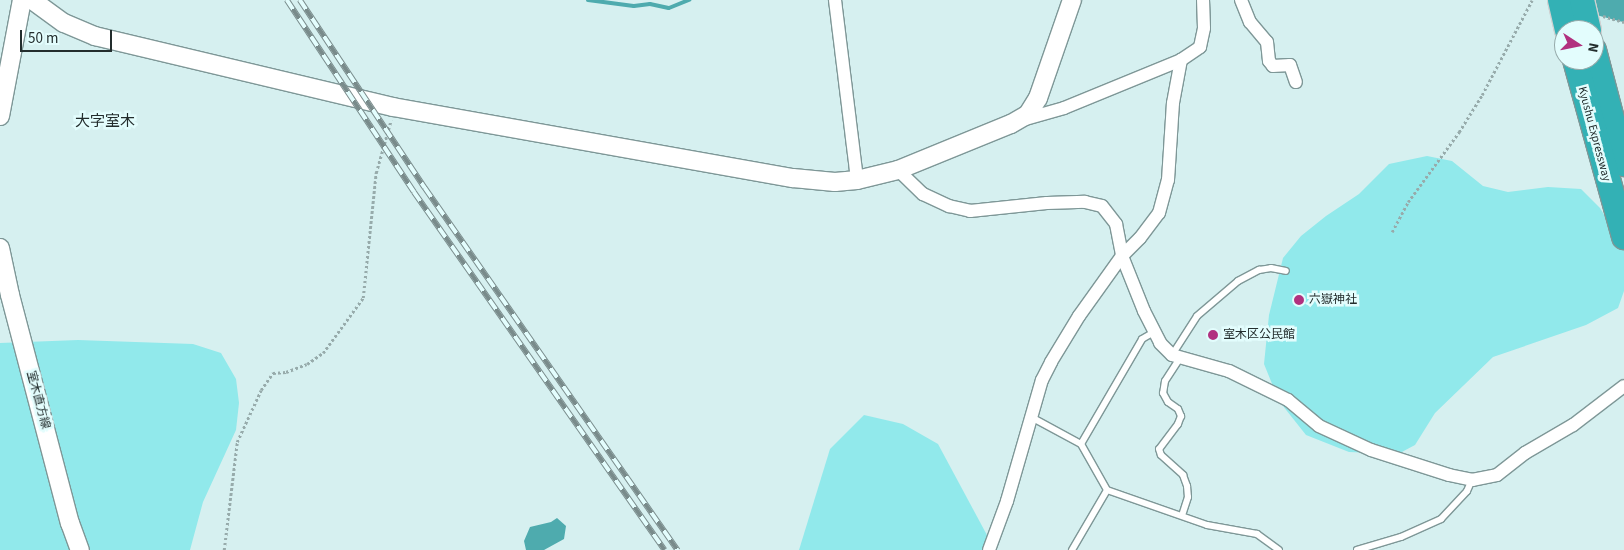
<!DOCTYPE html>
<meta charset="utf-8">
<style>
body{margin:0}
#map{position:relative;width:1624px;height:550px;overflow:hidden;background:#d6f0f0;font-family:"Source Sans 3","Noto Sans JP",sans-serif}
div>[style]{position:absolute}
.green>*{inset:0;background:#91e9eb}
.water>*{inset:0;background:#4eabae}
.stream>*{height:4px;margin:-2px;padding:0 2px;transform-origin:2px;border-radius:2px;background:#4eabae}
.river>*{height:22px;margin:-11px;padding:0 11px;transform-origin:11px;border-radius:11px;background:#4eabae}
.path>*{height:2.5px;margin-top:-1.25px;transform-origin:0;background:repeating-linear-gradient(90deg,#97abab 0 2.5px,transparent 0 5px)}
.roads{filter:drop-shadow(1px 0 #7e9797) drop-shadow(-1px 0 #7e9797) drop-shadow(0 1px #7e9797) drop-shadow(0 -1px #7e9797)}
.lane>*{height:6px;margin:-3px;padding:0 3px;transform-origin:3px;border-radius:3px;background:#fff}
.street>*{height:12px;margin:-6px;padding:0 6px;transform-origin:6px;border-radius:6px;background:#fff}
.secondary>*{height:18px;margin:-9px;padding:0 9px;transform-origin:9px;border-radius:9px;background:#fff}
.highway>*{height:24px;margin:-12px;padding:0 12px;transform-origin:12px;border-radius:12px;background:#33b1b5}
.rail>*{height:5.5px;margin-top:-2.75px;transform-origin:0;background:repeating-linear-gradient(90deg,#e3fdfd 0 11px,#798b8b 0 22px);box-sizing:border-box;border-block:1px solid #798b8b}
.bridges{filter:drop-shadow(1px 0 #cfd1d1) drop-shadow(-1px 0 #cfd1d1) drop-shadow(0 1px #cfd1d1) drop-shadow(0 -1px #cfd1d1)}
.highway-bridge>*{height:24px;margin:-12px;padding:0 12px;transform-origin:12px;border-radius:12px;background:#33b1b5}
.dots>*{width:14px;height:14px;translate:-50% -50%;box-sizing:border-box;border:2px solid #e3fdfd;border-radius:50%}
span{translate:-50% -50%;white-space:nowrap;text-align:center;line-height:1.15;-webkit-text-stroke:5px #e3fdfd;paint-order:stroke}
.street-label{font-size:12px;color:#232d2d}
.poi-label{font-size:12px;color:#232d2d}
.left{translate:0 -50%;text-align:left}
.quarter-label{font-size:15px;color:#232d2d}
.north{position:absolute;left:1554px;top:20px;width:50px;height:50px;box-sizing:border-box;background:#e3fdfd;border:1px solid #96aaaa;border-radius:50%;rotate:101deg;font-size:14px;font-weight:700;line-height:20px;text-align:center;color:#232d2d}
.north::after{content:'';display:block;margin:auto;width:18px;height:22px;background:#b1317f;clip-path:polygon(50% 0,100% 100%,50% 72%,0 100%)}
.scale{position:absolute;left:20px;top:30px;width:92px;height:22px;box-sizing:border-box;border:2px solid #232d2d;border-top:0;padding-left:6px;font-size:15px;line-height:18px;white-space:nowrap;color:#232d2d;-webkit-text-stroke:4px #e3fdfd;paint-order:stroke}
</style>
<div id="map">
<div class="green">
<div style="clip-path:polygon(1427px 156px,1452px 161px,1483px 186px,1508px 192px,1548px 187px,1581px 189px,1600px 208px,1624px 248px,1624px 291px,1618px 308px,1586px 325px,1493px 357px,1435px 413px,1415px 445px,1398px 454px,1349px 452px,1306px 435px,1279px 401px,1264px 364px,1269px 315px,1283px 258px,1301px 236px,1326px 216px,1359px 194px,1389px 164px)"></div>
<div style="clip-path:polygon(78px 340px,193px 344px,221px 353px,236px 379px,239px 403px,236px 430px,203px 502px,190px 550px,0 550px,0 343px)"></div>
<div style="clip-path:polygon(864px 415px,903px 424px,938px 444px,988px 537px,990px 550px,799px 550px,830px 449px)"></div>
</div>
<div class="water">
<div style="clip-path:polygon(557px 518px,566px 526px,564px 539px,544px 550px,526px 550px,524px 541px,530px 527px,551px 522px)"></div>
</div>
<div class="stream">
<div style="left:588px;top:0;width:46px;rotate:7.4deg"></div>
<div style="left:634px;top:6px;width:16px;rotate:-7deg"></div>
<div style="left:650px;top:4px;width:19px;rotate:12deg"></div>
<div style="left:669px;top:8px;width:22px;rotate:-22deg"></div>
</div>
<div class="river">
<div style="left:1583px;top:0;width:42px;rotate:15deg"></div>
</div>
<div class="path">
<div style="left:1603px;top:16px;width:22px;rotate:16deg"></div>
<div style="left:1392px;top:232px;width:34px;rotate:-62deg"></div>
<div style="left:1408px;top:202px;width:87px;rotate:-53.9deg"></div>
<div style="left:1459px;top:132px;width:44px;rotate:-58.1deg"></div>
<div style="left:1482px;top:95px;width:107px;rotate:-62.2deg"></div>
<div style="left:224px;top:550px;width:109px;rotate:-83.1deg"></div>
<div style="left:237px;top:442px;width:57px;rotate:-65.2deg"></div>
<div style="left:261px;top:390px;width:21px;rotate:-55deg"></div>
<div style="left:273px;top:373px;width:13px;rotate:-4deg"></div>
<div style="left:286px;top:372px;width:22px;rotate:-21deg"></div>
<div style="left:307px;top:364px;width:19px;rotate:-35deg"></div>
<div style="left:323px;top:353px;width:68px;rotate:-54deg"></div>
<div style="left:363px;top:298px;width:126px;rotate:-84.1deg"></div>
<div style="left:376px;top:173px;width:55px;rotate:-74.2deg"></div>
</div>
<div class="roads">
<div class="lane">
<div style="left:1172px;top:355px;width:46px;rotate:-57.3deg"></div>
<div style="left:1197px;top:316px;width:54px;rotate:-40.5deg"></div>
<div style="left:1238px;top:281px;width:24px;rotate:-28deg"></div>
<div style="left:1259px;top:270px;width:12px;rotate:-9deg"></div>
<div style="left:1271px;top:268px;width:15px;rotate:11deg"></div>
<div style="left:1180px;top:358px;width:27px;rotate:123deg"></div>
<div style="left:1165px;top:381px;width:12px;rotate:99deg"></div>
<div style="left:1163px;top:393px;width:10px;rotate:61deg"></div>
<div style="left:1168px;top:402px;width:12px;rotate:35deg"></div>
<div style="left:1178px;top:409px;width:8px;rotate:67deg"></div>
<div style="left:1181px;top:416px;width:9px;rotate:111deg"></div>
<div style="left:1178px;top:424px;width:31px;rotate:127deg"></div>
<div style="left:1159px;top:449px;width:6px;rotate:72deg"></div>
<div style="left:1161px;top:455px;width:30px;rotate:42deg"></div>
<div style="left:1183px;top:475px;width:12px;rotate:70deg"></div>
<div style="left:1187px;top:486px;width:11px;rotate:85deg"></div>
<div style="left:1188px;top:497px;width:19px;rotate:108deg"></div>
<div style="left:1031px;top:417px;width:57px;rotate:28.4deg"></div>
<div style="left:1081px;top:444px;width:53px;rotate:60.5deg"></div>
<div style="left:1107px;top:490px;width:106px;rotate:19.3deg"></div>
<div style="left:1207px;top:525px;width:51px;rotate:10.2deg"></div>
<div style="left:1257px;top:534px;width:27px;rotate:36deg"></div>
<div style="left:1081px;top:444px;width:121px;rotate:-59.8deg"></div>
<div style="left:1142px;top:339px;width:14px;rotate:-30deg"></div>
<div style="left:1072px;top:550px;width:69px;rotate:-59.7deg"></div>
<div style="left:1357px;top:550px;width:46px;rotate:-16.5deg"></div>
<div style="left:1401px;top:537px;width:44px;rotate:-24.2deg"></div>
<div style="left:1441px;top:519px;width:38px;rotate:-47deg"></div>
<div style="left:1467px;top:491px;width:12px;rotate:-66deg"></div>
</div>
<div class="street">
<div style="left:835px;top:0;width:181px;rotate:83deg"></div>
<div style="left:1241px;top:0;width:24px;rotate:68deg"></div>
<div style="left:1250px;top:22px;width:26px;rotate:50deg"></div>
<div style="left:1267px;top:42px;width:19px;rotate:84deg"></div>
<div style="left:1269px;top:61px;width:6px;rotate:51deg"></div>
<div style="left:1273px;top:66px;width:17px;rotate:-3deg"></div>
<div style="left:1290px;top:65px;width:18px;rotate:71deg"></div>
<div style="left:1022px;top:120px;width:44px;rotate:-15.9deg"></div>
<div style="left:1064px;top:108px;width:126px;rotate:-22.3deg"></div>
<div style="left:1181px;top:60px;width:23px;rotate:-34deg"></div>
<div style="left:1200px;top:47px;width:19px;rotate:-78deg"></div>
<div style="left:1204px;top:28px;width:28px;rotate:-92deg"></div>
<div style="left:898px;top:170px;width:35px;rotate:44deg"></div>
<div style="left:923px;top:194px;width:29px;rotate:25deg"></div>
<div style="left:949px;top:206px;width:22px;rotate:13deg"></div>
<div style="left:970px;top:211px;width:77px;rotate:-5.9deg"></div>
<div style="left:1047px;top:203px;width:38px;rotate:-2deg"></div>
<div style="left:1085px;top:202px;width:17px;rotate:13deg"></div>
<div style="left:1102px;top:206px;width:23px;rotate:52deg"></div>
<div style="left:1116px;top:224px;width:33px;rotate:79deg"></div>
<div style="left:1122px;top:256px;width:59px;rotate:68.2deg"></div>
<div style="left:1144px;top:311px;width:36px;rotate:63deg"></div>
<div style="left:1160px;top:343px;width:17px;rotate:45deg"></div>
<div style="left:1172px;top:355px;width:59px;rotate:15.7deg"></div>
<div style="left:1229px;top:371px;width:66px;rotate:26.2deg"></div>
<div style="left:1288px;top:400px;width:40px;rotate:40deg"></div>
<div style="left:1319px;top:426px;width:57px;rotate:24.8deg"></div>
<div style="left:1371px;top:450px;width:82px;rotate:17.8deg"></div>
<div style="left:1449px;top:475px;width:24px;rotate:12deg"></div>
<div style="left:1472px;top:480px;width:25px;rotate:-11deg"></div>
<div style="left:1497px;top:475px;width:36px;rotate:-38deg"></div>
<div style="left:1525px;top:453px;width:56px;rotate:-30.3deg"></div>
<div style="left:1573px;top:425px;width:64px;rotate:-37.4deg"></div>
<div style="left:989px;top:550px;width:52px;rotate:-69.8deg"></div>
<div style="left:1007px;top:501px;width:126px;rotate:-73.9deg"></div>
<div style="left:1042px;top:380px;width:20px;rotate:-63deg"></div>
<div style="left:1051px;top:362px;width:54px;rotate:-58.7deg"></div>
<div style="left:1079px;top:316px;width:74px;rotate:-54.4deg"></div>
<div style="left:1122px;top:256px;width:25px;rotate:-45deg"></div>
<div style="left:1140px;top:238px;width:31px;rotate:-53deg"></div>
<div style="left:1159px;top:213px;width:34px;rotate:-75deg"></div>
<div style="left:1168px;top:180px;width:77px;rotate:-86.3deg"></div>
<div style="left:1173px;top:103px;width:44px;rotate:-79.5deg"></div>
</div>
<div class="secondary">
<div style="left:32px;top:0;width:39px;rotate:36deg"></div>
<div style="left:64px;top:23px;width:34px;rotate:23deg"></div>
<div style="left:95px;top:36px;width:306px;rotate:13.4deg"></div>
<div style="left:393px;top:107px;width:406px;rotate:10.1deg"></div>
<div style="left:793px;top:178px;width:42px;rotate:5.4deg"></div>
<div style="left:835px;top:182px;width:22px;rotate:-5deg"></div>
<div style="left:857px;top:180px;width:42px;rotate:-13.7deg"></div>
<div style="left:898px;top:170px;width:122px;rotate:-22.2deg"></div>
<div style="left:1011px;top:124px;width:20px;rotate:-30deg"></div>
<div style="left:1028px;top:114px;width:19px;rotate:-58deg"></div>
<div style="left:1038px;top:98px;width:104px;rotate:-70.9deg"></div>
<div style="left:0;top:116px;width:118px;rotate:-79.3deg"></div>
<div style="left:0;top:248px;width:48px;rotate:78deg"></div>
<div style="left:10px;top:295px;width:236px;rotate:75.3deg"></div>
<div style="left:70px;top:523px;width:29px;rotate:70deg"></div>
</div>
<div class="highway">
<div style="left:1594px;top:50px;width:118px;rotate:75.3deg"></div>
<div style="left:1575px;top:60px;width:184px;rotate:74.5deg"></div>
</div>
</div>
<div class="rail">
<div style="left:287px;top:0;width:230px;rotate:56.5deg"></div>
<div style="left:414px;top:192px;width:437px;rotate:55deg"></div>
<div style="left:300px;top:0;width:226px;rotate:56.4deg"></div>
<div style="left:425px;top:188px;width:442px;rotate:55.1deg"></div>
</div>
<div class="bridges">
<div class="highway-bridge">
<div style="left:1560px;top:0;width:31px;rotate:77deg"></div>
<div style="left:1582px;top:0;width:31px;rotate:77deg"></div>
</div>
</div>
<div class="dots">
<div style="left:1299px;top:300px;background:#b1317f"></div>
<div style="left:1213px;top:335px;background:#b1317f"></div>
</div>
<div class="street-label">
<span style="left:1594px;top:134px;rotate:75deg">Kyushu Expressway</span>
<span style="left:38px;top:400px;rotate:75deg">室木直方線</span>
</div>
<div class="poi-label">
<span class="left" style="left:1309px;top:300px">六嶽神社</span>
<span class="left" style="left:1223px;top:335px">室木区公民館</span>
</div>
<div class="quarter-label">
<span style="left:105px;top:122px">大字室木</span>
</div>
<div class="north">N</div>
<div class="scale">50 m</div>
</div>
